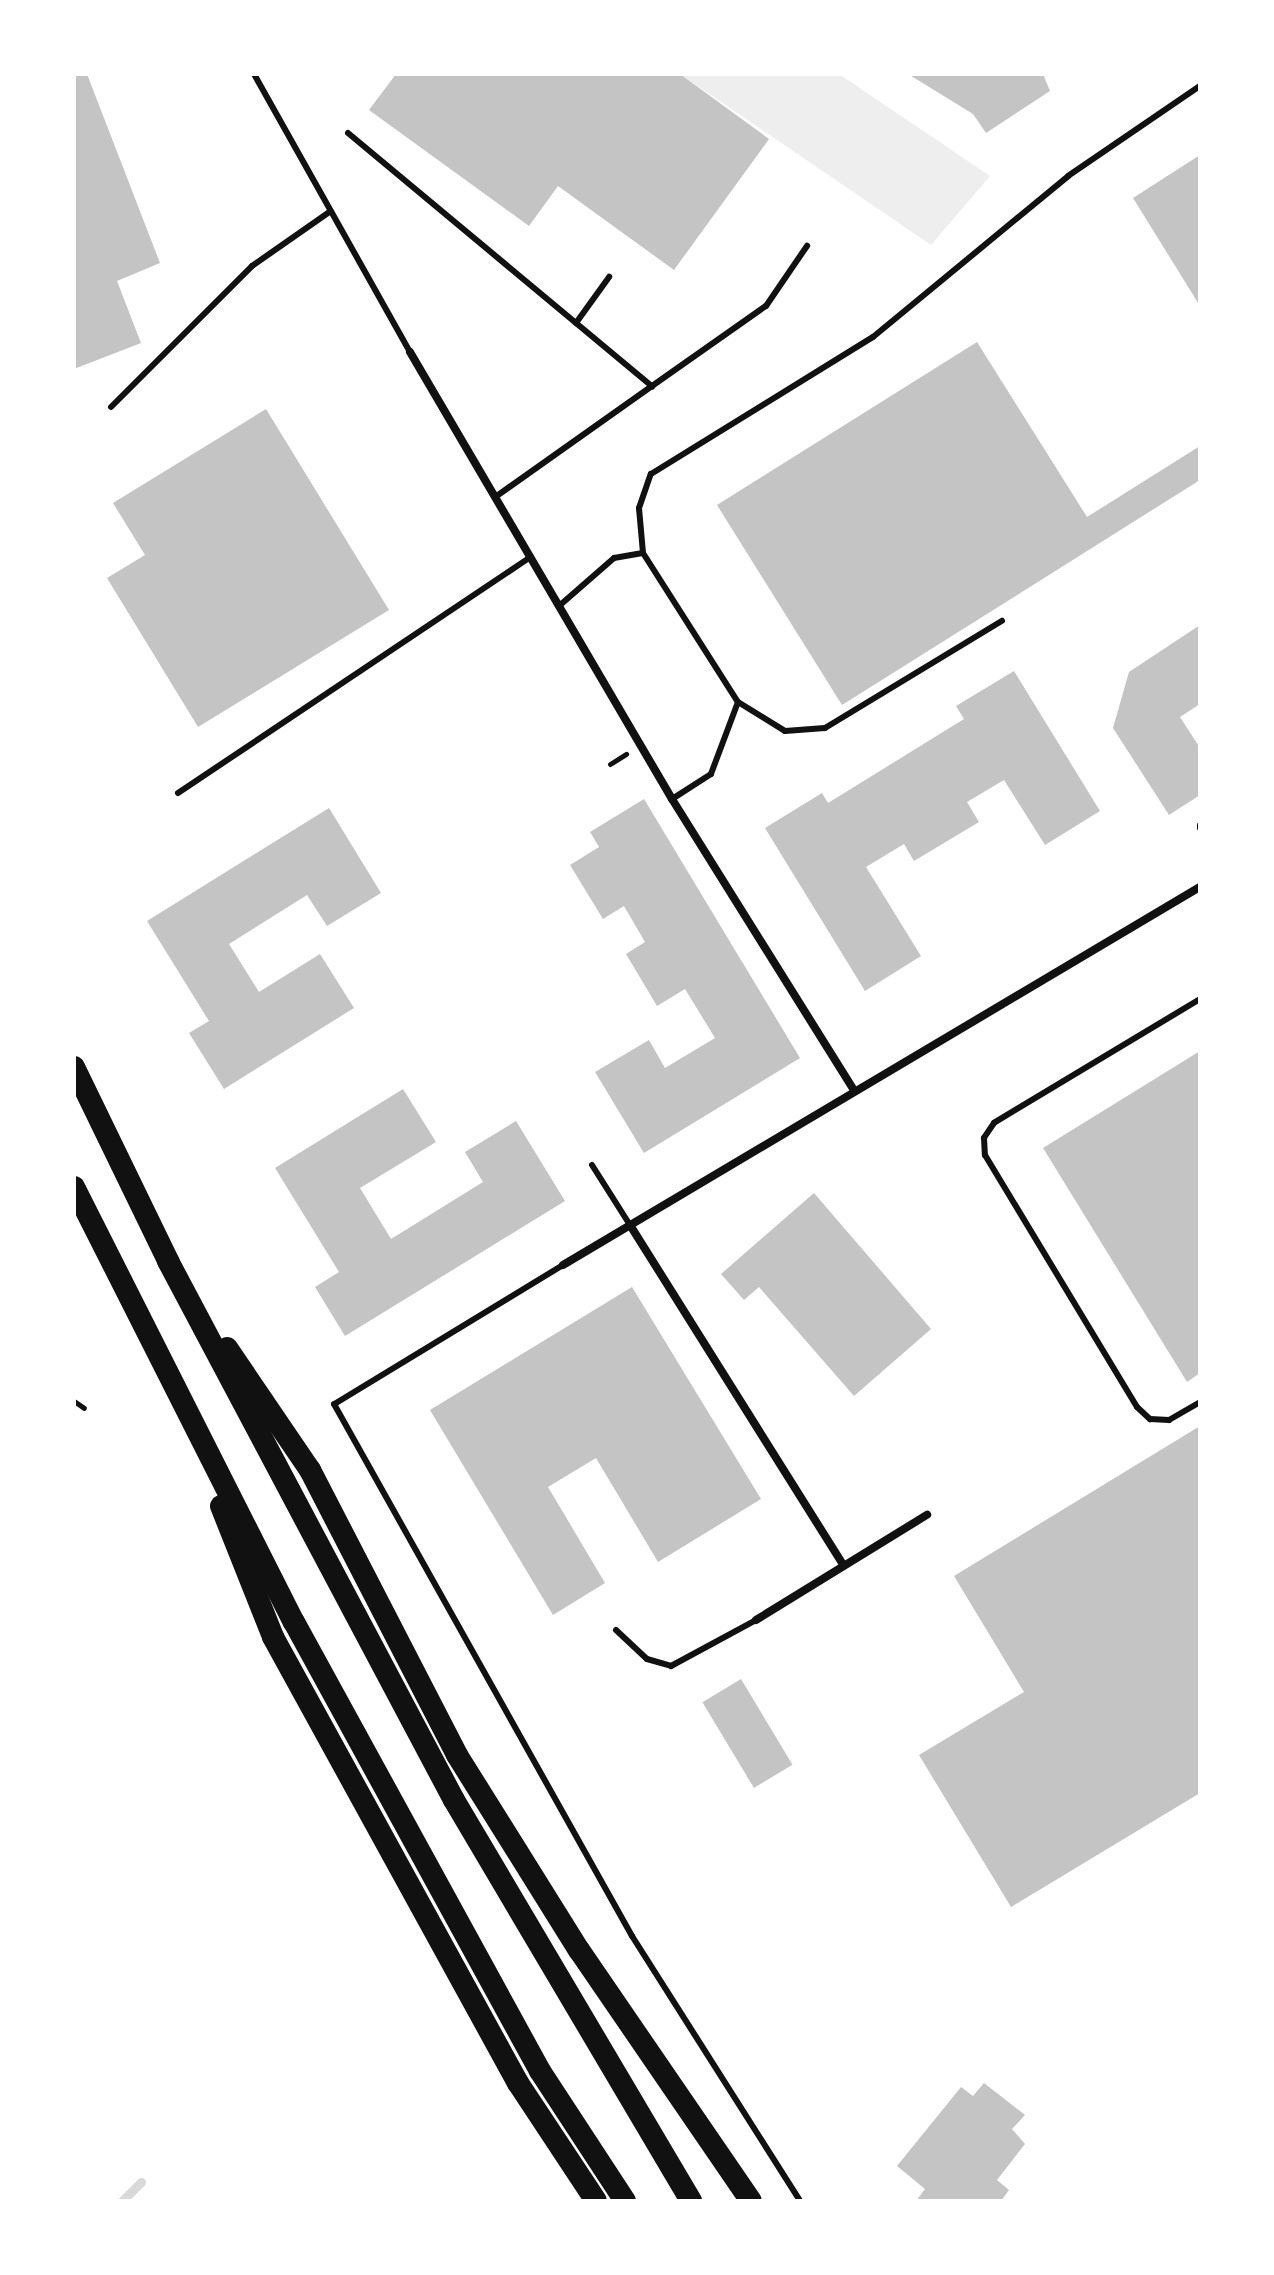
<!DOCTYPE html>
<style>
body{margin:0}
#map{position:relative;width:1274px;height:2275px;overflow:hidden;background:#fff;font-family:"Alegreya Sans",sans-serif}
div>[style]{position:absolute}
.green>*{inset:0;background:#eee}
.stream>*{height:9px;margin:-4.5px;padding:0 4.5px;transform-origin:4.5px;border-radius:4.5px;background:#d9d9d9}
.building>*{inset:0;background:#c4c4c4;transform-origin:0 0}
.path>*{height:5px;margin:-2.5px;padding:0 2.5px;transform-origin:2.5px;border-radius:2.5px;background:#111}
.service>*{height:6px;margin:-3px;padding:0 3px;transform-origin:3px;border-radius:3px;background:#111}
.minor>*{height:8px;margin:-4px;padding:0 4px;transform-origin:4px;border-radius:4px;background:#111}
.trunk>*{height:22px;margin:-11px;padding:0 11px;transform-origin:11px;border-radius:11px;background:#111}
span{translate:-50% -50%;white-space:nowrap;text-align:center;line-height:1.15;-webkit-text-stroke:7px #fff;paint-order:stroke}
.frame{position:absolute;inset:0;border:76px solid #fff;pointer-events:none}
</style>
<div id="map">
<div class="green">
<div style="clip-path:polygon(680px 74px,839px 74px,990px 176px,931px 245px)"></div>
</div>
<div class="stream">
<div style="left:122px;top:2201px;width:27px;rotate:-45deg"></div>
</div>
<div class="building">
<div style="clip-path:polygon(74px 74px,87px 74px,160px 263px,117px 281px,141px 343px,74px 369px)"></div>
<div style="clip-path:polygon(396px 74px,680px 74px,769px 139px,674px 270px,558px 186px,529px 226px,369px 110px)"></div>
<div style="clip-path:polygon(908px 74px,1043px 74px,1050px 91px,986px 133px,973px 114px)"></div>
<div style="clip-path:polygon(1200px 155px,1200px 306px,1133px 198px)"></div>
<div style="clip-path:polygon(977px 342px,1087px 517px,1200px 446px,1200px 480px,842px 705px,717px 505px)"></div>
<div style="clip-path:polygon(266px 409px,389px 610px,198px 727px,107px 578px,145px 555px,113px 503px)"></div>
<div style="clip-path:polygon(1200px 625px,1200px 704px,1180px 717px,1200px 748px,1200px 795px,1169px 815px,1113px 728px,1129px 672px)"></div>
<div style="clip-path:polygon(1014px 671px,1100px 811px,1045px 845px,1004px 780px,967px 802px,979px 822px,914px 861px,904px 844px,866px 867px,921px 956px,865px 991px,765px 828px,822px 793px,828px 803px,964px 719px,956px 706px)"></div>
<div style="clip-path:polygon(644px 799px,800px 1058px,644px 1153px,595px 1072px,649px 1040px,665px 1068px,715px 1038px,685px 989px,657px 1006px,626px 954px,645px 942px,624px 906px,603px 919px,570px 865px,599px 847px,590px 832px)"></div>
<div style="clip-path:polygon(329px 808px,381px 893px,327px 926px,307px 895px,229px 944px,259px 992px,320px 954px,354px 1008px,224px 1089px,189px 1033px,209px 1021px,147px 921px)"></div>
<div style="clip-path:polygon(1200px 1051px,1200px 1373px,1187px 1382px,1043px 1148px)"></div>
<div style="clip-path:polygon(403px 1089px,436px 1142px,360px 1188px,391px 1239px,483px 1182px,465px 1152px,516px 1121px,565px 1201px,345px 1336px,315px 1287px,339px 1272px,275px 1168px)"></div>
<div style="clip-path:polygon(814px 1193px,931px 1329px,854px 1396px,759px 1287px,744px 1300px,721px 1274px)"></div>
<div style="clip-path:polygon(632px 1287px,761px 1499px,658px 1562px,596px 1458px,548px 1487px,605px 1583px,553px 1615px,430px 1410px)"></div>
<div style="clip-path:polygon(1200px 1426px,1200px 1793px,1011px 1907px,919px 1755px,1024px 1692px,954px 1576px)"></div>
<div style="left:741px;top:1679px;width:100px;height:45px;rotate:59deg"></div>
<div style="clip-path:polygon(984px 2083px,1025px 2115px,1012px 2129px,1025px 2144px,997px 2180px,1009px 2190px,1001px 2201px,916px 2201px,925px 2189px,897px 2166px,961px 2087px,973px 2096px)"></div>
</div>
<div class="path">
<div style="left:610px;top:764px;width:19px;rotate:-32deg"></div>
<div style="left:74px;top:1401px;width:12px;rotate:35deg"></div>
</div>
<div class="service">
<div style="left:254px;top:74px;width:319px;rotate:60.7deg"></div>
<div style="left:348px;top:133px;width:396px;rotate:39.8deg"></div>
<div style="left:652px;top:386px;width:192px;rotate:144.7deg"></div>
<div style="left:576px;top:323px;width:57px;rotate:-54.3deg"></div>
<div style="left:652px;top:386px;width:139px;rotate:-35.1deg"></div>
<div style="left:766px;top:306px;width:73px;rotate:-55.7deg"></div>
<div style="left:111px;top:407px;width:199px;rotate:-45deg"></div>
<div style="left:252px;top:266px;width:93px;rotate:-34.9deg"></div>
<div style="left:643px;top:553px;width:45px;rotate:-95.1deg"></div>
<div style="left:639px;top:508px;width:36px;rotate:-71deg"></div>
<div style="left:651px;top:474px;width:261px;rotate:-31.7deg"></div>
<div style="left:873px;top:337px;width:253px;rotate:-39.5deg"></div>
<div style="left:1068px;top:176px;width:160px;rotate:-34.3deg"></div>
<div style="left:559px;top:606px;width:73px;rotate:-41.1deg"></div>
<div style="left:614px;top:558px;width:29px;rotate:-10deg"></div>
<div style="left:643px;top:553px;width:177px;rotate:57.5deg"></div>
<div style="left:738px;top:702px;width:77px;rotate:110.6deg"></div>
<div style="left:711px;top:774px;width:46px;rotate:147.3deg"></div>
<div style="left:738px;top:702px;width:55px;rotate:31.7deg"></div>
<div style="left:785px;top:731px;width:40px;rotate:-4.3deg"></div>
<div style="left:825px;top:728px;width:207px;rotate:-31.2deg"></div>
<div style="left:178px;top:793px;width:424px;rotate:-33.8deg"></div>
<div style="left:1200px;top:825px;width:3px;rotate:90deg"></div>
<div style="left:1200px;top:999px;width:240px;rotate:149deg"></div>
<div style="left:994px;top:1123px;width:18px;rotate:124deg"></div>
<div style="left:984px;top:1138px;width:17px;rotate:87deg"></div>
<div style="left:985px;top:1155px;width:294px;rotate:58.9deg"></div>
<div style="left:1137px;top:1407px;width:18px;rotate:43deg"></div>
<div style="left:1150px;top:1419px;width:19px;rotate:3deg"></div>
<div style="left:1169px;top:1420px;width:36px;rotate:-30deg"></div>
<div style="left:592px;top:1165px;width:71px;rotate:57.7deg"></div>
<div style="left:563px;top:1265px;width:268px;rotate:148.7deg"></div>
<div style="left:334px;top:1404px;width:610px;rotate:60.74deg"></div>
<div style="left:632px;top:1936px;width:314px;rotate:57.6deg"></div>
<div style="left:616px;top:1630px;width:42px;rotate:43.1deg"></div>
<div style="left:647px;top:1659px;width:25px;rotate:16deg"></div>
<div style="left:671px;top:1666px;width:97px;rotate:-28.4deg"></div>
</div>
<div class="minor">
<div style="left:410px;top:352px;width:518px;rotate:59.62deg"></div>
<div style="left:672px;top:799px;width:343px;rotate:58deg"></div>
<div style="left:630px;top:1225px;width:401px;rotate:57.9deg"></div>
<div style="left:563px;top:1265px;width:741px;rotate:-30.69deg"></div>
<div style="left:756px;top:1620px;width:201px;rotate:-31.6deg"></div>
</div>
<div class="trunk">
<div style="left:74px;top:1067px;width:216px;rotate:64.1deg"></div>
<div style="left:168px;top:1261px;width:610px;rotate:62.05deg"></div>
<div style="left:454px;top:1800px;width:466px;rotate:59.4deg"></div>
<div style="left:74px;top:1187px;width:487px;rotate:63.2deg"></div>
<div style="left:294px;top:1622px;width:512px;rotate:61.28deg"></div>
<div style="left:540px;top:2071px;width:155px;rotate:56.8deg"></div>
<div style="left:227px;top:1348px;width:148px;rotate:55.8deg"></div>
<div style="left:310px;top:1470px;width:321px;rotate:62.7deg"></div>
<div style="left:457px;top:1755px;width:230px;rotate:58deg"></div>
<div style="left:579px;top:1950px;width:304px;rotate:55.6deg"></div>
<div style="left:221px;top:1506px;width:141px;rotate:68.3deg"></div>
<div style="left:273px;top:1637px;width:509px;rotate:61.22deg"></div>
<div style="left:518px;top:2083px;width:141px;rotate:56.5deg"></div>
</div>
<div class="frame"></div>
</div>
